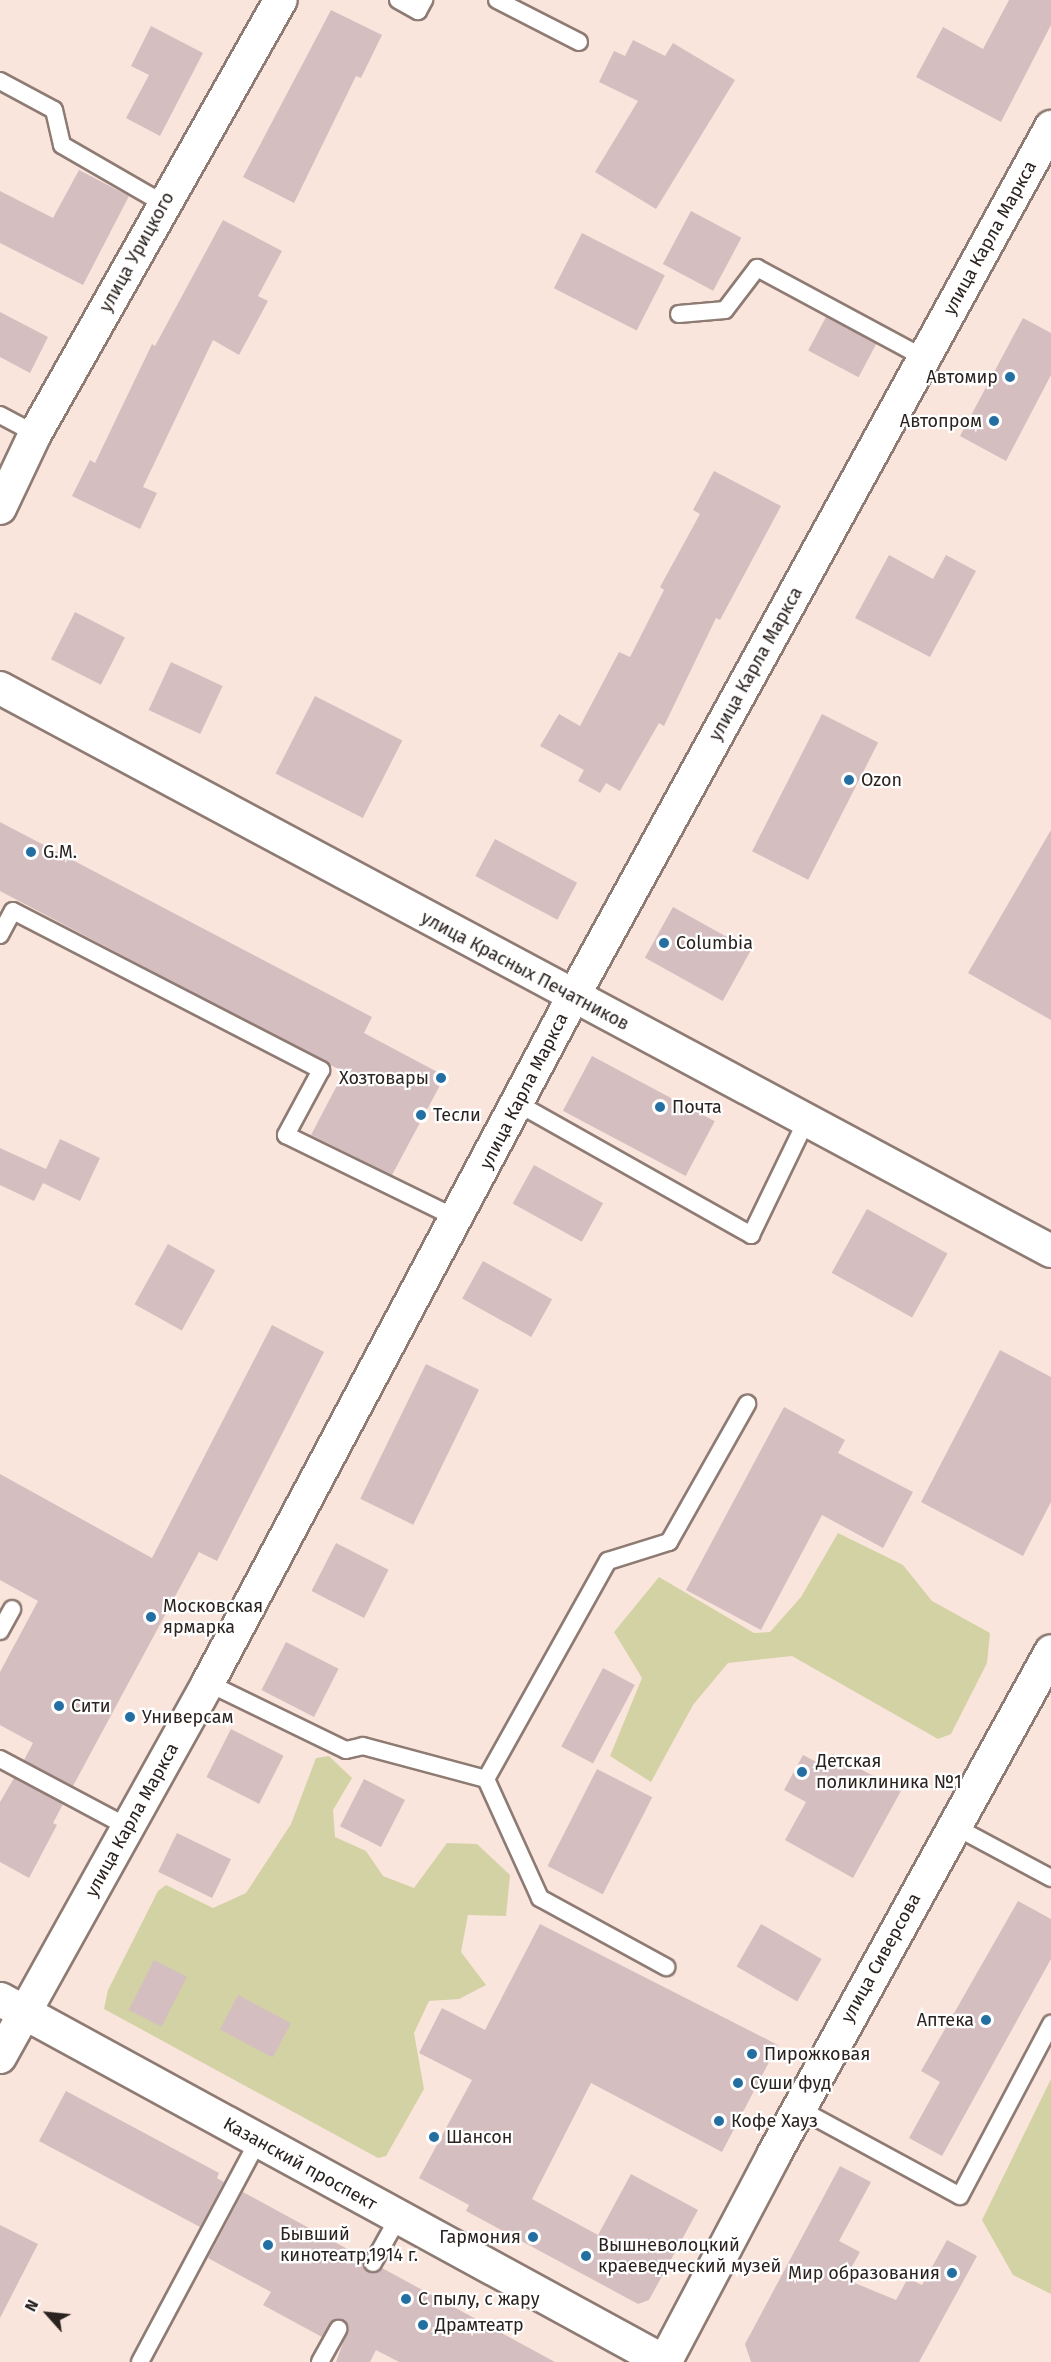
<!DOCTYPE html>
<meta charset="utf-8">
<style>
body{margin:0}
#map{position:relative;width:1051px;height:2362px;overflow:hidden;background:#fae5dc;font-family:"Fira Sans",sans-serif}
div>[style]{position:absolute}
.green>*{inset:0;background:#d3d2a4}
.building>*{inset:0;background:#d5bec0;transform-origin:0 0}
.roads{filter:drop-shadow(2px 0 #8e7b73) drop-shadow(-2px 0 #8e7b73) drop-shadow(0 2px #8e7b73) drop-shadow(0 -2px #8e7b73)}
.lane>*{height:16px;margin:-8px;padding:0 8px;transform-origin:8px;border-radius:8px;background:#fff}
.street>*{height:32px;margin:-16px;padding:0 16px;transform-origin:16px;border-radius:16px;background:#fff}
.secondary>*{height:33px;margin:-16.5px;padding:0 16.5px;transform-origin:16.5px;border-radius:16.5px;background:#fff}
.dots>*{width:16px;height:16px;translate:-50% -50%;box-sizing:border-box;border:3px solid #fff;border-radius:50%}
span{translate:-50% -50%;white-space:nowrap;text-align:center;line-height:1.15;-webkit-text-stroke:4.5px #fff;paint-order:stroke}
.street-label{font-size:18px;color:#2a221f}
.poi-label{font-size:18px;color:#2a221f}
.right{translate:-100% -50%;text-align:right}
.left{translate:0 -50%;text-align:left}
.north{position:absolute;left:18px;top:2284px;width:60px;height:60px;-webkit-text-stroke:4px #fff;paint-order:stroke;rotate:297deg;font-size:16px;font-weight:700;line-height:24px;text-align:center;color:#2a221f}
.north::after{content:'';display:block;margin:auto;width:21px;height:27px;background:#2a221f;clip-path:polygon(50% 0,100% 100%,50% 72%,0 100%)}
</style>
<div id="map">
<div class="green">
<div style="clip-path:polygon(838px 1533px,903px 1565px,932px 1601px,990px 1633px,987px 1663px,951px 1734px,938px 1739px,792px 1656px,728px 1663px,693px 1705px,651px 1782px,610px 1756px,642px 1678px,614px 1632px,659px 1577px,754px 1633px,770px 1632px,801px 1597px)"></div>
<div style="clip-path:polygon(329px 1756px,352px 1778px,333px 1810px,335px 1837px,366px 1851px,383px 1876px,414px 1888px,447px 1843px,477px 1844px,510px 1875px,506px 1916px,468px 1915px,461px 1952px,486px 1985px,459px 1999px,429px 2001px,414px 2033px,424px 2089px,386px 2156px,378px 2158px,104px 2009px,108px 1990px,158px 1891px,166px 1885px,213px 1908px,246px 1893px,291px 1824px,316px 1758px)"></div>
<div style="clip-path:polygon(1051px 2079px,1051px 2294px,1013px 2275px,982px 2220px)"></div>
</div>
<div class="building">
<div style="clip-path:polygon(1009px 0,1051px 0,1051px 25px,1001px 122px,916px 77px,943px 27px,983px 49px)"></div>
<div style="clip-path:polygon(331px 10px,382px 35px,361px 78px,356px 76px,294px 203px,243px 177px)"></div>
<div style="clip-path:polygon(151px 26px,203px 53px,160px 136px,126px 118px,149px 75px,131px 66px)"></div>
<div style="clip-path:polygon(633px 40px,665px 56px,673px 43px,735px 80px,656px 209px,595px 172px,638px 101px,599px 82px,614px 51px,625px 56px)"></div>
<div style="clip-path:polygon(79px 170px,129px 196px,83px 285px,0 243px,0 191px,53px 218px)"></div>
<div style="left:691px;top:211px;width:57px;height:60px;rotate:28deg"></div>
<div style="clip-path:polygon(223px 220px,282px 251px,258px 296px,268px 301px,239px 355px,213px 340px,143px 487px,157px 493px,140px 529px,72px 496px,90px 460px,95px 463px,152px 344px,155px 346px)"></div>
<div style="left:582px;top:233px;width:93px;height:62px;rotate:27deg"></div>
<div style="clip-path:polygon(0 312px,48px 337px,30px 373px,0 357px)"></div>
<div style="left:826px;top:317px;width:57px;height:38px;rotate:28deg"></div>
<div style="clip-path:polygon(1023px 318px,1051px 333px,1051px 375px,1006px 461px,960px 436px)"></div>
<div style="clip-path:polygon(714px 471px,781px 506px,720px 620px,716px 618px,664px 726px,659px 723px,620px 791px,606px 783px,600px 793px,578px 781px,584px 770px,540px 746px,559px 714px,580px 726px,619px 652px,630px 657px,664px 590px,660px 587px,700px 514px,693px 510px)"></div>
<div style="clip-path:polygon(889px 555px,933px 579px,946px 555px,976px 571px,930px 657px,855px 618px)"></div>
<div style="left:75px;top:612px;width:56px;height:53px;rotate:27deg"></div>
<div style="left:171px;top:662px;width:57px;height:53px;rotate:25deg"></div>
<div style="left:315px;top:696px;width:98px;height:87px;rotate:27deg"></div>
<div style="left:822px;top:714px;width:63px;height:154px;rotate:27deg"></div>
<div style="clip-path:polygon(0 822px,372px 1017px,364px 1033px,445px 1076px,392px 1175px,311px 1135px,344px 1072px,0 891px)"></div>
<div style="clip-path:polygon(1051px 830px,1051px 1020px,968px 973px)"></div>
<div style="left:495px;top:839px;width:93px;height:42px;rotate:28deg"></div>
<div style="left:673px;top:907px;width:89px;height:58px;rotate:29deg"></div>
<div style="left:592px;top:1056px;width:139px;height:62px;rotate:28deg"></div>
<div style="clip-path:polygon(60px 1139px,100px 1158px,80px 1201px,43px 1183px,34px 1201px,0 1185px,0 1148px,46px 1169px)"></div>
<div style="left:534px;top:1165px;width:79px;height:44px;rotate:29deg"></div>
<div style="left:867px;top:1209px;width:92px;height:73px;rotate:29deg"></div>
<div style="left:168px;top:1244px;width:54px;height:69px;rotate:29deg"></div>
<div style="left:483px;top:1261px;width:79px;height:43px;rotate:29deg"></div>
<div style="clip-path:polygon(272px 1325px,324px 1352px,217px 1561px,199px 1552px,73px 1786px,24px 1760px,33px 1743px,0 1725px,0 1672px,38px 1601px,0 1580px,0 1474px,152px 1558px)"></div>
<div style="clip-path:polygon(1000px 1350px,1051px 1377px,1051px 1502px,1023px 1556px,921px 1502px)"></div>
<div style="left:426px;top:1364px;width:59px;height:150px;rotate:26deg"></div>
<div style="clip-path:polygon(784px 1407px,845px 1440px,838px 1453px,913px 1492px,883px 1548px,822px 1515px,761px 1630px,686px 1590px)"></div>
<div style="left:336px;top:1543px;width:59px;height:54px;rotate:27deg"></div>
<div style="left:286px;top:1642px;width:59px;height:54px;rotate:27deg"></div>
<div style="left:603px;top:1668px;width:36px;height:89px;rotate:28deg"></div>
<div style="left:231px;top:1729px;width:59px;height:54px;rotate:27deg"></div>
<div style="clip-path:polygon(833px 1754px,901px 1791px,853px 1878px,785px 1840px,806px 1802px,784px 1790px,803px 1755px,826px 1767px)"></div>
<div style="left:597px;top:1769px;width:62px;height:109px;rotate:27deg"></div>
<div style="clip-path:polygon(14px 1778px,63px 1804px,53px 1823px,57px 1825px,29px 1878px,0 1862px,0 1802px)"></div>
<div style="left:364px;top:1779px;width:46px;height:53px;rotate:27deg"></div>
<div style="left:177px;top:1833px;width:60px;height:43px;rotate:26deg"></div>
<div style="clip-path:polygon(1018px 1901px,1051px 1919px,1051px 1959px,942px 2156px,909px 2138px,940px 2082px,921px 2071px)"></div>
<div style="clip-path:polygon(540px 1924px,778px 2045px,722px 2152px,591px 2083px,532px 2199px,598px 2235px,631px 2174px,698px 2210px,649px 2300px,638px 2304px,466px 2211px,469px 2205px,419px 2178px,472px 2080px,419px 2053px,442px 2008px,485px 2030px)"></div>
<div style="left:761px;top:1924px;width:70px;height:49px;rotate:30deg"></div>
<div style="left:154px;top:1960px;width:37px;height:56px;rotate:27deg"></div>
<div style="left:238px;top:1995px;width:60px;height:39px;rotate:28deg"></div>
<div style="clip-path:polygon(66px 2091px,219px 2173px,217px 2178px,224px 2182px,200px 2227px,39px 2141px)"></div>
<div style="clip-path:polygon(840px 2166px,871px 2182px,839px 2241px,860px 2252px,845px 2279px,896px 2300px,908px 2278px,922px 2285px,947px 2240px,977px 2256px,919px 2362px,751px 2362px,745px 2344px)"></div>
<div style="clip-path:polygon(243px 2192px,364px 2258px,364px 2268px,368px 2272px,382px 2268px,555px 2362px,399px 2362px,376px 2350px,370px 2362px,336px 2362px,348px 2329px,344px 2320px,332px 2320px,322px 2337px,263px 2305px,271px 2292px,208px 2258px)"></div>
<div style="clip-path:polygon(0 2225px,38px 2244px,0 2318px)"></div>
</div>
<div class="roads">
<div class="lane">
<div style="left:398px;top:0;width:23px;rotate:29deg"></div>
<div style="left:418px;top:11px;width:13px;rotate:-61deg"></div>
<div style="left:497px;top:0;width:92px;rotate:27.1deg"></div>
<div style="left:0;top:81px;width:61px;rotate:28.2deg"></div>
<div style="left:54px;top:110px;width:36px;rotate:77deg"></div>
<div style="left:62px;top:145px;width:118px;rotate:30deg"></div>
<div style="left:679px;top:314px;width:46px;rotate:-5deg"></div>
<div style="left:725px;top:310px;width:53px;rotate:-52.7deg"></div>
<div style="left:757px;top:268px;width:190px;rotate:28.3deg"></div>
<div style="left:0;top:415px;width:40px;rotate:28deg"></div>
<div style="left:0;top:935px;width:27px;rotate:-62deg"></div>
<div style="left:13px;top:911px;width:347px;rotate:27.3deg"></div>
<div style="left:321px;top:1070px;width:74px;rotate:118.3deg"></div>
<div style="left:286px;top:1135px;width:191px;rotate:26deg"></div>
<div style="left:517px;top:1103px;width:269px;rotate:29.4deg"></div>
<div style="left:751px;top:1235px;width:129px;rotate:-64.2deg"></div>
<div style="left:0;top:1631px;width:25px;rotate:-61deg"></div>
<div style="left:208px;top:1683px;width:153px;rotate:25.9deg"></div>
<div style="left:346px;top:1750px;width:17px;rotate:-13deg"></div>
<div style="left:363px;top:1746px;width:127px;rotate:15deg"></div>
<div style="left:486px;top:1779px;width:250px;rotate:-60.8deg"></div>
<div style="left:608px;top:1561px;width:64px;rotate:-17.3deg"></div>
<div style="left:669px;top:1542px;width:159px;rotate:-60.5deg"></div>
<div style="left:0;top:1759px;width:145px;rotate:28deg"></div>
<div style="left:486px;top:1779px;width:131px;rotate:65.6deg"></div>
<div style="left:540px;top:1898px;width:144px;rotate:28.7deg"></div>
<div style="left:954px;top:1826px;width:110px;rotate:28.2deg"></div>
<div style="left:798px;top:2108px;width:184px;rotate:28.5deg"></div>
<div style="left:960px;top:2196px;width:195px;rotate:-62.1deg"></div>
<div style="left:373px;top:2263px;width:51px;rotate:-60.9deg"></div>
<div style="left:140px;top:2362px;width:251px;rotate:-61.9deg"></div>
<div style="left:320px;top:2362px;width:38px;rotate:-61deg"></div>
</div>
<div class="street">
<div style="left:0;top:508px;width:82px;rotate:-64.7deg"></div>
<div style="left:35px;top:434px;width:499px;rotate:-60.5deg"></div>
<div style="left:0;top:688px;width:1192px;rotate:28.18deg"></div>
<div style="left:0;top:2057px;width:428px;rotate:-60.9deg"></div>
<div style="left:208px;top:1683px;width:777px;rotate:-61.98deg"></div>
<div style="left:573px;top:997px;width:993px;rotate:-61.21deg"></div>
</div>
<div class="secondary">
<div style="left:0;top:1999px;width:758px;rotate:28.63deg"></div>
<div style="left:664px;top:2362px;width:236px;rotate:-62.2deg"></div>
<div style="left:774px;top:2153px;width:573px;rotate:-61.11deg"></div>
</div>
</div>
<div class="dots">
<div style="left:1010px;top:377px;background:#246fa2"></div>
<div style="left:994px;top:421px;background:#246fa2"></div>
<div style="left:849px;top:780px;background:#246fa2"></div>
<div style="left:31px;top:852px;background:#246fa2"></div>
<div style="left:664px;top:943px;background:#246fa2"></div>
<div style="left:441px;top:1078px;background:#246fa2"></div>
<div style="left:660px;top:1107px;background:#246fa2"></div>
<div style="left:421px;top:1115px;background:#246fa2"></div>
<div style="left:151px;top:1617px;background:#246fa2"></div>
<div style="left:59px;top:1706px;background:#246fa2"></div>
<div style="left:130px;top:1717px;background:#246fa2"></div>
<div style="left:802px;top:1772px;background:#246fa2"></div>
<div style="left:986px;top:2020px;background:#246fa2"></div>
<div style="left:752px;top:2054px;background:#246fa2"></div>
<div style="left:738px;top:2083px;background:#246fa2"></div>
<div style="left:719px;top:2121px;background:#246fa2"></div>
<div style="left:434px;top:2137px;background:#246fa2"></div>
<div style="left:533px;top:2237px;background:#246fa2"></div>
<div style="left:268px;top:2245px;background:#246fa2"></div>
<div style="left:586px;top:2256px;background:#246fa2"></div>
<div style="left:952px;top:2273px;background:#246fa2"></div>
<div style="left:406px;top:2299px;background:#246fa2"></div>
<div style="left:423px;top:2325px;background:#246fa2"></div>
</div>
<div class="street-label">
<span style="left:990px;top:238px;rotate:-61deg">улица Карла Маркса</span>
<span style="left:137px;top:252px;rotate:-61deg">улица Урицкого</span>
<span style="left:756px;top:664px;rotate:-61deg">улица Карла Маркса</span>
<span style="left:525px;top:971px;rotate:28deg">улица Красных Печатников</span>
<span style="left:524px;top:1091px;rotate:-63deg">улица Карла Маркса</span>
<span style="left:132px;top:1820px;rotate:-61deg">улица Карла Маркса</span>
<span style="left:881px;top:1958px;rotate:-61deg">улица Сиверсова</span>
<span style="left:300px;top:2164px;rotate:29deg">Казанский проспект</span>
</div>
<div class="poi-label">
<span class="right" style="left:998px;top:377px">Автомир</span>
<span class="right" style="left:982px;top:421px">Автопром</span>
<span class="left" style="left:861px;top:780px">Ozon</span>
<span class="left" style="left:43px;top:852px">G.M.</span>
<span class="left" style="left:676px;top:943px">Columbia</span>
<span class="right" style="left:429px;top:1078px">Хозтовары</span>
<span class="left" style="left:672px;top:1107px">Почта</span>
<span class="left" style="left:433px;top:1115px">Тесли</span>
<span class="left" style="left:163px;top:1617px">Московская<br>ярмарка</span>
<span class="left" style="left:71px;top:1706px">Сити</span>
<span class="left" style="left:142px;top:1717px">Универсам</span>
<span class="left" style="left:816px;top:1772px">Детская<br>поликлиника №1</span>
<span class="right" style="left:974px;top:2020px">Аптека</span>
<span class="left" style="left:764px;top:2054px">Пирожковая</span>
<span class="left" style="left:750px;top:2083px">Суши фуд</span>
<span class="left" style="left:731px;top:2121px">Кофе Хауз</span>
<span class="left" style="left:446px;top:2137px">Шансон</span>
<span class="left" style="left:280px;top:2245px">Бывший<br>кинотеатр,1914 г.</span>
<span class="right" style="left:521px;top:2237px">Гармония</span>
<span class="left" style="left:598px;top:2256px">Вышневолоцкий<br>краеведческий музей</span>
<span class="right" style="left:940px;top:2273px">Мир образования</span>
<span class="left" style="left:418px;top:2299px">С пылу, с жару</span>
<span class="left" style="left:435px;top:2325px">Драмтеатр</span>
</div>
<div class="north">N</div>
</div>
